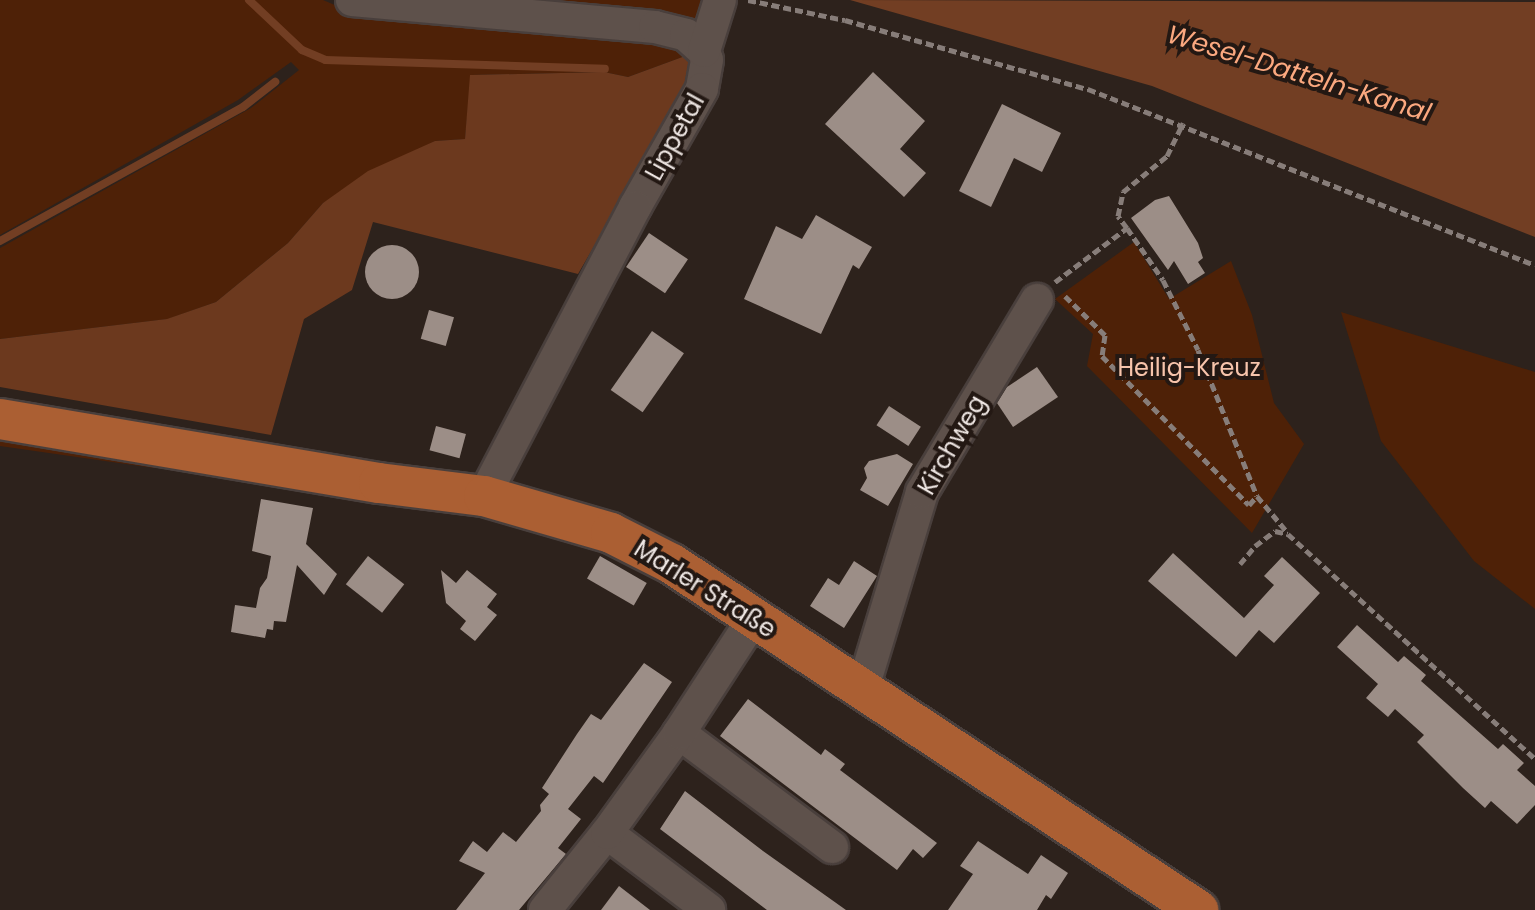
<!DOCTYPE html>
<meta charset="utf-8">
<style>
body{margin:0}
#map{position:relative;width:1535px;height:910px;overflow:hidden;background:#2d221c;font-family:Poppins,sans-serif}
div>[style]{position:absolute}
.green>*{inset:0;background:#4e2107}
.forest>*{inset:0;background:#6c391e}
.water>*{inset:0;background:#723e23}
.stream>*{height:8px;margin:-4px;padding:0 4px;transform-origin:4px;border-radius:4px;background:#723e23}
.building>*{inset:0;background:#9c8e87;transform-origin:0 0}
.round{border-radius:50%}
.path>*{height:5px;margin-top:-2.5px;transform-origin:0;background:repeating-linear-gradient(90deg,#877d79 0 8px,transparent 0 12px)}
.roads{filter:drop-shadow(2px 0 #493f3c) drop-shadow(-2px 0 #493f3c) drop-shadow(0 2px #493f3c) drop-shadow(0 -2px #493f3c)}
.minor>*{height:32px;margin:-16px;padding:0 16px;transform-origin:16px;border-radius:16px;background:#5e514b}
.major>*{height:40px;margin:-20px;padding:0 20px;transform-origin:20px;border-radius:20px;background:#ab5f33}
span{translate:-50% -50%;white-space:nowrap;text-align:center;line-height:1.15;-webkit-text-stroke:8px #231813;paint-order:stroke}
.street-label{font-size:24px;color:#ede5e2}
.park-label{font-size:24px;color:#f7c4ab}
.water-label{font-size:26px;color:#fba87f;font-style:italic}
</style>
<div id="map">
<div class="green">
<div style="clip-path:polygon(0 0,323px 0,351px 12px,651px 37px,696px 52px,628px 77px,604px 72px,471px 75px,465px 139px,435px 141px,323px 203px,288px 243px,216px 302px,168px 319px,0 339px,0 248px,251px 108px,299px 70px,291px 62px,238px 100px,0 235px)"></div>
<div style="clip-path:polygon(461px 0,700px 0,703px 6px,691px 29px)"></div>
<div style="clip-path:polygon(1134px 242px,1169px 299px,1231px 261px,1252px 315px,1274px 403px,1304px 444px,1252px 533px,1087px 366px,1093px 334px,1055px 299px)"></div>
<div style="clip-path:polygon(1341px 312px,1535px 372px,1535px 609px,1474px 561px,1381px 441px)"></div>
<div style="clip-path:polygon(0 432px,185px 468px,154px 468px,0 446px)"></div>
</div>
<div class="forest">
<div style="clip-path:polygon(696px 52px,699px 65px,578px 274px,373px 222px,352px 290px,304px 319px,271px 435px,0 387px,0 339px,167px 319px,216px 302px,288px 243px,323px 203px,368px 171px,435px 141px,465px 139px,470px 75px,604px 72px,628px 77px)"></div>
</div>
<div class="water">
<div style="clip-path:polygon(850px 0,1535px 2px,1535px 237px,1152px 86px)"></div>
</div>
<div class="stream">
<div style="left:249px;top:0;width:73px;rotate:43.3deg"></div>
<div style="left:302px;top:50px;width:25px;rotate:23deg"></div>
<div style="left:325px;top:60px;width:280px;rotate:1.8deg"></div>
<div style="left:0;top:241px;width:277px;rotate:-28.9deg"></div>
<div style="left:243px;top:107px;width:41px;rotate:-38deg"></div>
</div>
<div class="building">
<div style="clip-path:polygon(873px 72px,925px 121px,900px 149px,926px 173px,904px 197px,825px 124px)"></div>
<div style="clip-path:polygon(1002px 104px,1061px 133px,1042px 172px,1014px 158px,991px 207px,959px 191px)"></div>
<div style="clip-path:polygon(1169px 196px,1198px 243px,1203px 258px,1198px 262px,1205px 273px,1188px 284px,1174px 261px,1168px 270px,1131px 218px,1155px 200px)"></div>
<div style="clip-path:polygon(816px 215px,872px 247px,859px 269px,853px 265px,821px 334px,744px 299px,776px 226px,802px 239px)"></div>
<div style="left:649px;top:233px;width:47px;height:41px;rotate:34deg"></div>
<div class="round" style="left:365px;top:245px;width:54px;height:54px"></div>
<div style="left:429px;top:310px;width:26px;height:30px;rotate:16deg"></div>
<div style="left:652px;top:331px;width:39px;height:72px;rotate:35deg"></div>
<div style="clip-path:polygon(1037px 367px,1058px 397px,1013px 427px,997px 403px,1007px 387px)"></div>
<div style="left:889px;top:406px;width:38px;height:23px;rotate:33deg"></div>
<div style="left:436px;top:426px;width:31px;height:25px;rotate:15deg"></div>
<div style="clip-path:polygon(897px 454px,913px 464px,888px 506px,860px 490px,867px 478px,864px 468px,869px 461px)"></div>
<div style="clip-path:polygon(261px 499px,313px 508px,306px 544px,337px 574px,324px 595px,297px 565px,286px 622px,274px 621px,273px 630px,267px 629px,265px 638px,231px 632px,235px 605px,256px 608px,260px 588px,267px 578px,271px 556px,252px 551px)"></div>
<div style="clip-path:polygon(1173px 553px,1244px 618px,1274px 585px,1264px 576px,1282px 557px,1320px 593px,1274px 643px,1259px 630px,1236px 657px,1148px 581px)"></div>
<div style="left:368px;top:556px;width:46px;height:36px;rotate:38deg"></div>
<div style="left:600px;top:556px;width:54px;height:26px;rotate:30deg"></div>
<div style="clip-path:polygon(854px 561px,877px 576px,844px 628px,810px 606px,828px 578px,839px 585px)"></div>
<div style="clip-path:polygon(441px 570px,456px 583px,467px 570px,497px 594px,487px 607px,497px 615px,475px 641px,460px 629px,466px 621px,446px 603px)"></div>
<div style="clip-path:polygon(1357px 625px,1398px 662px,1404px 656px,1426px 675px,1421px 681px,1498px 749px,1503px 744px,1524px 763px,1517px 770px,1535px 786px,1535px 805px,1517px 824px,1491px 801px,1485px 808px,1463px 788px,1417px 742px,1424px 735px,1395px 709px,1388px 717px,1366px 698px,1378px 684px,1337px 647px)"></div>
<div style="clip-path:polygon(644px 663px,672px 682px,603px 783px,594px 776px,568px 809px,581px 819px,558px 848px,566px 854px,519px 910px,456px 910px,485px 873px,459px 861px,473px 841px,487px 852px,503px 832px,516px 842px,541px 811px,540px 805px,549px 794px,542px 788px,577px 734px,591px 714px,601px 720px)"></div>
<div style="clip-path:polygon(748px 699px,821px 755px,825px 749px,845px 764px,840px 770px,937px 843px,923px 858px,913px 849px,897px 870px,720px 736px)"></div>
<div style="clip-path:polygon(685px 791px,763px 851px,846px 910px,767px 910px,660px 829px)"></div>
<div style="clip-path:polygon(978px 841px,1028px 874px,1041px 855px,1068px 873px,1051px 899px,1046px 895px,1037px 910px,948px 910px,973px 874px,960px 866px)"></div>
<div style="clip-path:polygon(619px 886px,650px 910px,601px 910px)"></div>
</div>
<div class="path">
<div style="left:748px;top:0;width:99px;rotate:11.7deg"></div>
<div style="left:845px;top:20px;width:253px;rotate:15.9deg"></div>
<div style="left:1088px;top:89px;width:480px;rotate:21.5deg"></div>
<div style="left:1127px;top:228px;width:63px;rotate:55.3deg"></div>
<div style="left:1163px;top:280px;width:78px;rotate:63.4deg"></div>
<div style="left:1198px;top:350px;width:157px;rotate:68deg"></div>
<div style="left:1257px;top:496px;width:48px;rotate:50deg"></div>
<div style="left:1055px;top:282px;width:90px;rotate:-36.9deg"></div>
<div style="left:1127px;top:228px;width:15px;rotate:-127deg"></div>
<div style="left:1118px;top:216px;width:25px;rotate:-78deg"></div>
<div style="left:1123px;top:192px;width:57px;rotate:-39.3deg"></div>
<div style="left:1167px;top:156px;width:37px;rotate:-64deg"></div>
<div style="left:1065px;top:296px;width:56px;rotate:44.3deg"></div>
<div style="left:1105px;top:335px;width:21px;rotate:98deg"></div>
<div style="left:1102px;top:356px;width:209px;rotate:45.4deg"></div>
<div style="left:1249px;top:505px;width:12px;rotate:-48deg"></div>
<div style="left:1240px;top:564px;width:23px;rotate:-50deg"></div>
<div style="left:1255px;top:546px;width:25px;rotate:-37deg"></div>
<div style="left:1275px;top:531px;width:13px;rotate:13deg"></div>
<div style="left:1288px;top:534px;width:334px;rotate:42.3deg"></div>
</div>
<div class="roads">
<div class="minor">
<div style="left:352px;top:0;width:304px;rotate:5.1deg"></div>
<div style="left:655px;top:27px;width:32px;rotate:14deg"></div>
<div style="left:686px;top:35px;width:24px;rotate:42deg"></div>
<div style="left:704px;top:51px;width:9px;rotate:72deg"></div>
<div style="left:707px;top:60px;width:29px;rotate:100deg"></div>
<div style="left:702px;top:89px;width:136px;rotate:119.6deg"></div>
<div style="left:635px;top:207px;width:326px;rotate:117.6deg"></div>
<div style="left:704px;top:51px;width:53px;rotate:-72.6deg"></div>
<div style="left:862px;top:691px;width:208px;rotate:-73.2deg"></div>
<div style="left:922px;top:492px;width:224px;rotate:-59.1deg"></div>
<div style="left:679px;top:733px;width:191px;rotate:36.7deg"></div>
<div style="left:607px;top:833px;width:128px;rotate:37deg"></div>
<div style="left:545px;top:910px;width:99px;rotate:-51.2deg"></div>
<div style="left:607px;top:833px;width:123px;rotate:-54.2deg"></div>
<div style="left:679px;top:733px;width:137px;rotate:-56.9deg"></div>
</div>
<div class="major">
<div style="left:0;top:419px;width:384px;rotate:9.6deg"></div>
<div style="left:379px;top:483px;width:106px;rotate:7.1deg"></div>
<div style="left:484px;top:496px;width:132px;rotate:16.2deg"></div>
<div style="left:611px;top:533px;width:68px;rotate:26.9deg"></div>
<div style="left:672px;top:564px;width:630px;rotate:33.34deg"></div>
</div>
</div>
<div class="street-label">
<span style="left:675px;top:137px;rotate:-61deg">Lippetal</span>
<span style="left:952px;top:445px;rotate:-60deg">Kirchweg</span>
<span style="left:705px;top:589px;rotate:32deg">Marler Straße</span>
</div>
<div class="park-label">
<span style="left:1189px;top:368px">Heilig-Kreuz</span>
</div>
<div class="water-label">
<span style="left:1299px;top:74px;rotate:17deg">Wesel-Datteln-Kanal</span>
</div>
</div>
